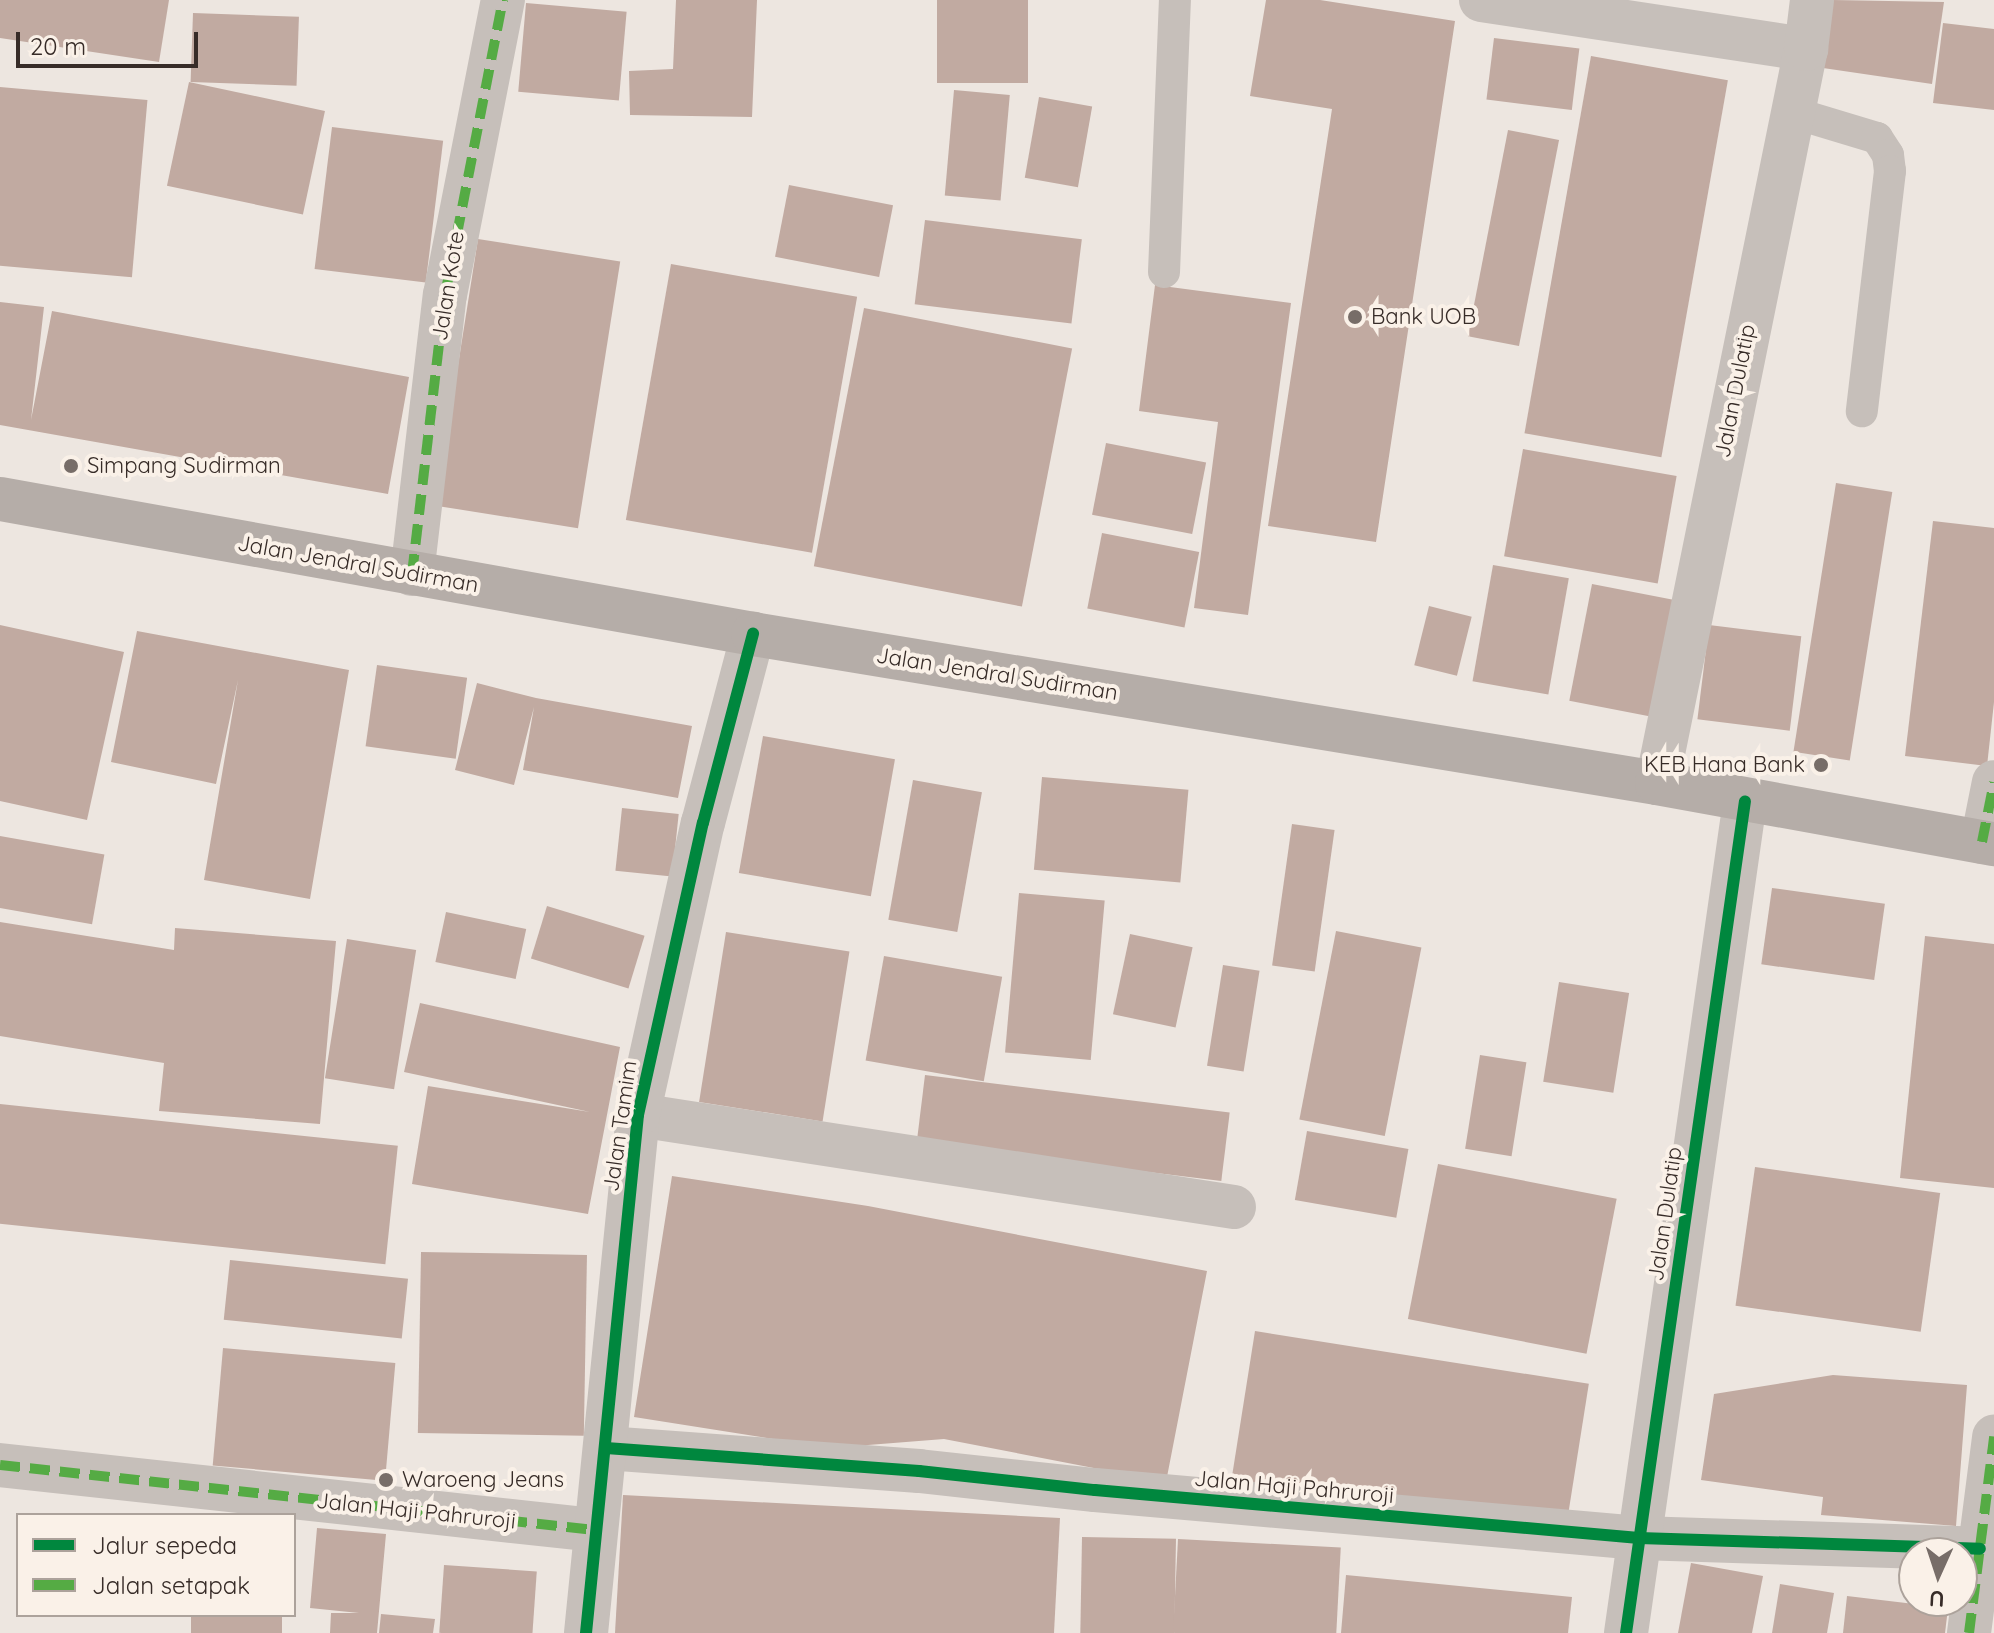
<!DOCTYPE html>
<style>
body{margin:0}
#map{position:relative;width:1994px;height:1633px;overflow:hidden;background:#ede6e0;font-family:Quicksand,sans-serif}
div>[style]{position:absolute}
.building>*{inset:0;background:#c1aaa1;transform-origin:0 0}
.service>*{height:32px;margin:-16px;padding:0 16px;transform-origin:16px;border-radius:16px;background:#c6bfba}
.minor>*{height:44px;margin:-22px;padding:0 22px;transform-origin:22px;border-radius:22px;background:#c6bfba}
.tertiary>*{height:44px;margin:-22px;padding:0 22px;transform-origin:22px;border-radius:22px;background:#c6bfba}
.primary>*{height:44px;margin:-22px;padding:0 22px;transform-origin:22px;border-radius:22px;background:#b5ada8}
.quiet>*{height:10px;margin-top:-5px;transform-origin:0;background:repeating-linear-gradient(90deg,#55ab44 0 20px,transparent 0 30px)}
.cycleway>*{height:12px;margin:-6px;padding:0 6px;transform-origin:6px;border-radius:6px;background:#00873e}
.dots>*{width:22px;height:22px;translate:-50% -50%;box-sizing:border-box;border:4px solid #faf1e8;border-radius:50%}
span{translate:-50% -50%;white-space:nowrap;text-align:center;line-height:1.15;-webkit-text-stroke:8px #faf1e8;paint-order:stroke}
.street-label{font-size:22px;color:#372c28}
.poi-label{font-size:22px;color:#372c28}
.left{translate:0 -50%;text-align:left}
.right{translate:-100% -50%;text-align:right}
.legend{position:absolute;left:16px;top:1513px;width:280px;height:104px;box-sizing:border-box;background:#faf1e8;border:2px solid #aca29b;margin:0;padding:10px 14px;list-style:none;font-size:24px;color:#372c28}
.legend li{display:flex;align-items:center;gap:16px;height:40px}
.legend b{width:40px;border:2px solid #aca29b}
.north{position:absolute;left:1898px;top:1537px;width:80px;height:80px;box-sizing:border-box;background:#faf1e8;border:2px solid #aca29b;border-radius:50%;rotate:183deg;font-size:22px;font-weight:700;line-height:32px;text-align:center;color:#372c28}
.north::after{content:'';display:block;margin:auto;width:28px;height:36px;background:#776d68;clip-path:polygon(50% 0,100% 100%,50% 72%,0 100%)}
.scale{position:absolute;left:16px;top:32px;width:182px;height:36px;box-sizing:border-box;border:4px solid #372c28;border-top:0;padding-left:10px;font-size:24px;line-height:28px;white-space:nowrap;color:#372c28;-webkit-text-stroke:6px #faf1e8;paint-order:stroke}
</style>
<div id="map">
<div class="building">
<div style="clip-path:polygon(0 0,169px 0,159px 62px,0 38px)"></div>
<div style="clip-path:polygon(676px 0,757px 0,752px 117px,630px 115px,629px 71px,673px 69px)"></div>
<div style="left:937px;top:0;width:91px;height:83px"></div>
<div style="clip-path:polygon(1266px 0,1320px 0,1455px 21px,1376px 542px,1268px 526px,1332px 109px,1250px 96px)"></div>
<div style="clip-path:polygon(1833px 0,1944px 2px,1932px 84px,1823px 68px)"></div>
<div style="left:526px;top:3px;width:101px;height:89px;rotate:5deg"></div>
<div style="left:193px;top:13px;width:106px;height:69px;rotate:2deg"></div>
<div style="clip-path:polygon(1943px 23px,1994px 29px,1994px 110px,1933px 103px)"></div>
<div style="left:1494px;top:38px;width:86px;height:62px;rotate:7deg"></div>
<div style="left:1591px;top:56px;width:139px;height:383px;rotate:10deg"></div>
<div style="left:189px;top:82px;width:139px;height:106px;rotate:12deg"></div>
<div style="left:0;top:87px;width:148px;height:178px;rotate:5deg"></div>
<div style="left:954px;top:90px;width:56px;height:106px;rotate:5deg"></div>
<div style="left:1039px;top:97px;width:54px;height:82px;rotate:10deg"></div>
<div style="left:332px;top:127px;width:112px;height:143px;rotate:7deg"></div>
<div style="left:1508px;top:130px;width:52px;height:210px;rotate:11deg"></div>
<div style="left:789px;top:185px;width:106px;height:73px;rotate:11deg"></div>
<div style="left:925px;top:220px;width:158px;height:85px;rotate:7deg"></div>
<div style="left:478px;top:239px;width:144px;height:270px;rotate:9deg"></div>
<div style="left:671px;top:264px;width:189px;height:260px;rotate:10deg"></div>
<div style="clip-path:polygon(1155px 285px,1291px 303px,1248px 615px,1194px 608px,1218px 422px,1139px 411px)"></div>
<div style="clip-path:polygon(0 302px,44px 307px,31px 420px,52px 311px,409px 377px,388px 494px,0 425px)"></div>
<div style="left:864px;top:308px;width:212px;height:263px;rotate:11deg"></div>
<div style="left:1106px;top:443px;width:102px;height:73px;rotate:11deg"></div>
<div style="left:1523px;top:449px;width:156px;height:109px;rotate:10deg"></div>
<div style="left:1836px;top:483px;width:57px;height:272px;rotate:9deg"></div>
<div style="clip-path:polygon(1933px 521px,1994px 528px,1994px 702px,1987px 766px,1905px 756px)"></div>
<div style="left:1102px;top:533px;width:99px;height:77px;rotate:11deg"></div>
<div style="left:1493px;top:565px;width:77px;height:118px;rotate:10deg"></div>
<div style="left:1592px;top:584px;width:88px;height:119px;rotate:11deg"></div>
<div style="left:1429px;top:606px;width:44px;height:61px;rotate:14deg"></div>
<div style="clip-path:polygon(0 625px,124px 652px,87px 820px,0 801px)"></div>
<div style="left:1709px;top:625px;width:93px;height:95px;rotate:7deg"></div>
<div style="clip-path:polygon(137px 631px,349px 670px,310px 899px,204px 880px,238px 680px,216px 784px,111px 762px)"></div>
<div style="left:377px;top:665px;width:91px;height:82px;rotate:8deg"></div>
<div style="clip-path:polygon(477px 683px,536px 698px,692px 726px,678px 798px,523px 770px,534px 707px,514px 785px,455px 770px)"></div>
<div style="left:763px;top:736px;width:134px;height:139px;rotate:10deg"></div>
<div style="left:1042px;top:777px;width:147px;height:93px;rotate:5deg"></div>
<div style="left:913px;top:780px;width:70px;height:142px;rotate:10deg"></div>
<div style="left:622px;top:808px;width:57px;height:63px;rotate:6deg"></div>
<div style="left:1292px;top:824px;width:43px;height:143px;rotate:8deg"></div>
<div style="left:0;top:836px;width:106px;height:71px;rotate:10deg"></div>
<div style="left:1772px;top:888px;width:114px;height:77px;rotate:8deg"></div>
<div style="left:1019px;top:893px;width:86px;height:160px;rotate:5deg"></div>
<div style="left:547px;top:906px;width:102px;height:55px;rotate:17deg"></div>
<div style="left:446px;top:912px;width:82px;height:51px;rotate:12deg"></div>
<div style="clip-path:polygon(0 922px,174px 950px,175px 928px,336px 941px,320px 1124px,159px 1111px,164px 1063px,0 1036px)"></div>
<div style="left:1336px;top:931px;width:87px;height:192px;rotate:11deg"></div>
<div style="left:726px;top:932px;width:125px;height:172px;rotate:9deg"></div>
<div style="left:1130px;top:934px;width:64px;height:82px;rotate:12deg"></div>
<div style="clip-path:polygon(1925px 936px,1994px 944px,1994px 1188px,1900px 1178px)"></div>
<div style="left:347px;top:939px;width:70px;height:141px;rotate:9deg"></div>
<div style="left:884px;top:956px;width:120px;height:106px;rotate:10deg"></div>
<div style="left:1223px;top:965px;width:37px;height:102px;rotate:9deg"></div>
<div style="left:1559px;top:982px;width:71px;height:101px;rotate:9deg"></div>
<div style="clip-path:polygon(420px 1003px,620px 1047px,588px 1214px,412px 1184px,428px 1086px,590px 1112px,404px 1072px)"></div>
<div style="left:1480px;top:1055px;width:47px;height:95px;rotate:9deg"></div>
<div style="left:925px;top:1075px;width:307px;height:69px;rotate:7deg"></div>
<div style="left:0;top:1104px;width:400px;height:119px;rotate:6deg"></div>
<div style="left:1307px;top:1131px;width:103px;height:70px;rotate:10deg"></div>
<div style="left:1438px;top:1164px;width:182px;height:158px;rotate:11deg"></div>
<div style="left:1755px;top:1167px;width:187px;height:140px;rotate:8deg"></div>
<div style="clip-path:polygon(672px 1176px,868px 1206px,1207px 1271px,1166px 1482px,944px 1439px,830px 1448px,634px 1417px)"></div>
<div style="left:421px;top:1252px;width:166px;height:181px;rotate:1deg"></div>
<div style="left:230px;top:1260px;width:179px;height:60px;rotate:6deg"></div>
<div style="left:1255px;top:1331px;width:338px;height:151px;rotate:9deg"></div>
<div style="left:223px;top:1348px;width:173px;height:118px;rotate:5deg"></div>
<div style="clip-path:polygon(1833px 1375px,1967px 1385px,1956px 1526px,1821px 1515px,1823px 1497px,1701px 1480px,1714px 1394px)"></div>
<div style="clip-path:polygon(623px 1495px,1060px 1518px,1054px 1633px,615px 1633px)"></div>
<div style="clip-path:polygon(317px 1528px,386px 1534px,377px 1633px,330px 1633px,331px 1613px,359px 1613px,310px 1608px)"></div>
<div style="left:1082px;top:1537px;width:94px;height:96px;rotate:1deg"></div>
<div style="left:1178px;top:1539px;width:163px;height:94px;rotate:3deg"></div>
<div style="clip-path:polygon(1691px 1563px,1763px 1576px,1752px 1633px,1678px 1633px)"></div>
<div style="left:444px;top:1565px;width:93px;height:68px;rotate:4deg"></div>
<div style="clip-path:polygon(1346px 1575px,1572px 1597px,1568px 1633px,1341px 1633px)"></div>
<div style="clip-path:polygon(1780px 1584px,1834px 1593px,1827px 1633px,1772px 1633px)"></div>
<div style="clip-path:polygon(1847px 1596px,1948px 1608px,1945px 1633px,1843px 1633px)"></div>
<div style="clip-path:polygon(381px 1614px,435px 1619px,433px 1633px,379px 1633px)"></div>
<div style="left:191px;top:1615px;width:91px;height:18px"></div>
</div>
<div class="service">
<div style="left:1791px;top:112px;width:90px;rotate:16.8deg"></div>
<div style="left:1877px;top:138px;width:20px;rotate:57deg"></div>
<div style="left:1888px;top:155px;width:16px;rotate:83deg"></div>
<div style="left:1890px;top:171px;width:242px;rotate:96.7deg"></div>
<div style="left:1164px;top:272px;width:272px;rotate:-87.7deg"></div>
</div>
<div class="minor">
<div style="left:1481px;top:0;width:329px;rotate:8.6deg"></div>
<div style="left:412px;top:574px;width:281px;rotate:-83.3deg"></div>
<div style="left:445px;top:295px;width:301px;rotate:-78.9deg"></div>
<div style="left:1657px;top:783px;width:749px;rotate:-78.53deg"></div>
<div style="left:1806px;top:49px;width:49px;rotate:-83deg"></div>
<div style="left:1982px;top:842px;width:61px;rotate:-78.7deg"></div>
<div style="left:638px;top:1115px;width:603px;rotate:8.78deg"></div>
<div style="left:606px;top:1448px;width:314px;rotate:4.2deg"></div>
<div style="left:919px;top:1471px;width:177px;rotate:6.2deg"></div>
<div style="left:1095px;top:1490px;width:546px;rotate:5.04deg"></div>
<div style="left:1639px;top:1538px;width:341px;rotate:1.8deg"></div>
<div style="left:0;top:1465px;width:598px;rotate:6.24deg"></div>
<div style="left:586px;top:1633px;width:521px;rotate:-84.27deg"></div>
<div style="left:638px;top:1115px;width:299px;rotate:-77.5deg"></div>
<div style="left:703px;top:823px;width:196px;rotate:-75.2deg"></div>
<div style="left:1969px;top:1633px;width:198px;rotate:-82.7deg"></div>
</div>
<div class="tertiary">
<div style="left:1626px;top:1633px;width:840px;rotate:-81.86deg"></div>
</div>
<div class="primary">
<div style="left:0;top:499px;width:765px;rotate:10.16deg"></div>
<div style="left:753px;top:634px;width:916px;rotate:9.36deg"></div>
<div style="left:1657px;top:783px;width:342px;rotate:10.3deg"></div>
</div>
<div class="quiet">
<div style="left:412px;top:574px;width:281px;rotate:-83.3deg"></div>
<div style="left:445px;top:295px;width:301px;rotate:-78.9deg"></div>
<div style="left:1982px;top:842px;width:61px;rotate:-78.7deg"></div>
<div style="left:0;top:1465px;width:598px;rotate:6.24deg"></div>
<div style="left:1969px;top:1633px;width:198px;rotate:-82.7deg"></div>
</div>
<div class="cycleway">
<div style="left:606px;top:1448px;width:314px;rotate:4.2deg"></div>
<div style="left:919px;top:1471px;width:177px;rotate:6.2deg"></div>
<div style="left:1095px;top:1490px;width:546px;rotate:5.04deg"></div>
<div style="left:1639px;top:1538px;width:341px;rotate:1.8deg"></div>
<div style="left:586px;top:1633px;width:521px;rotate:-84.27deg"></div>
<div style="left:638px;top:1115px;width:299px;rotate:-77.5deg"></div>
<div style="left:703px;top:823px;width:196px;rotate:-75.2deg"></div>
<div style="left:1626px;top:1633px;width:840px;rotate:-81.86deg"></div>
</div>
<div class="dots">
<div style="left:1355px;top:317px;background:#776d68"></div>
<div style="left:71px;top:466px;background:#776d68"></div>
<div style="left:1821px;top:765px;background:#776d68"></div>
<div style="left:386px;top:1480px;background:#776d68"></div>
</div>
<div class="street-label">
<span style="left:448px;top:286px;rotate:-81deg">Jalan Kote</span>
<span style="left:1735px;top:391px;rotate:-79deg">Jalan Dulatip</span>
<span style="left:358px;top:564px;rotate:10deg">Jalan Jendral Sudirman</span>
<span style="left:997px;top:674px;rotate:9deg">Jalan Jendral Sudirman</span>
<span style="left:620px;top:1126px;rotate:-82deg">Jalan Tamim</span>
<span style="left:1665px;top:1214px;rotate:-82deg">Jalan Dulatip</span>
<span style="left:1294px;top:1487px;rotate:5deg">Jalan Haji Pahruroji</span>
<span style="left:416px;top:1511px;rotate:6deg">Jalan Haji Pahruroji</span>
</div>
<div class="poi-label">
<span class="left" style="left:1371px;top:317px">Bank UOB</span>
<span class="left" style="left:87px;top:466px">Simpang Sudirman</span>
<span class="right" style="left:1805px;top:765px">KEB Hana Bank</span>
<span class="left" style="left:402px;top:1480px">Waroeng Jeans</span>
</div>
<ul class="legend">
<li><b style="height:10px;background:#00873e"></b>Jalur sepeda</li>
<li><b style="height:10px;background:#55ab44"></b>Jalan setapak</li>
</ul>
<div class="north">U</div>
<div class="scale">20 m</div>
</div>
